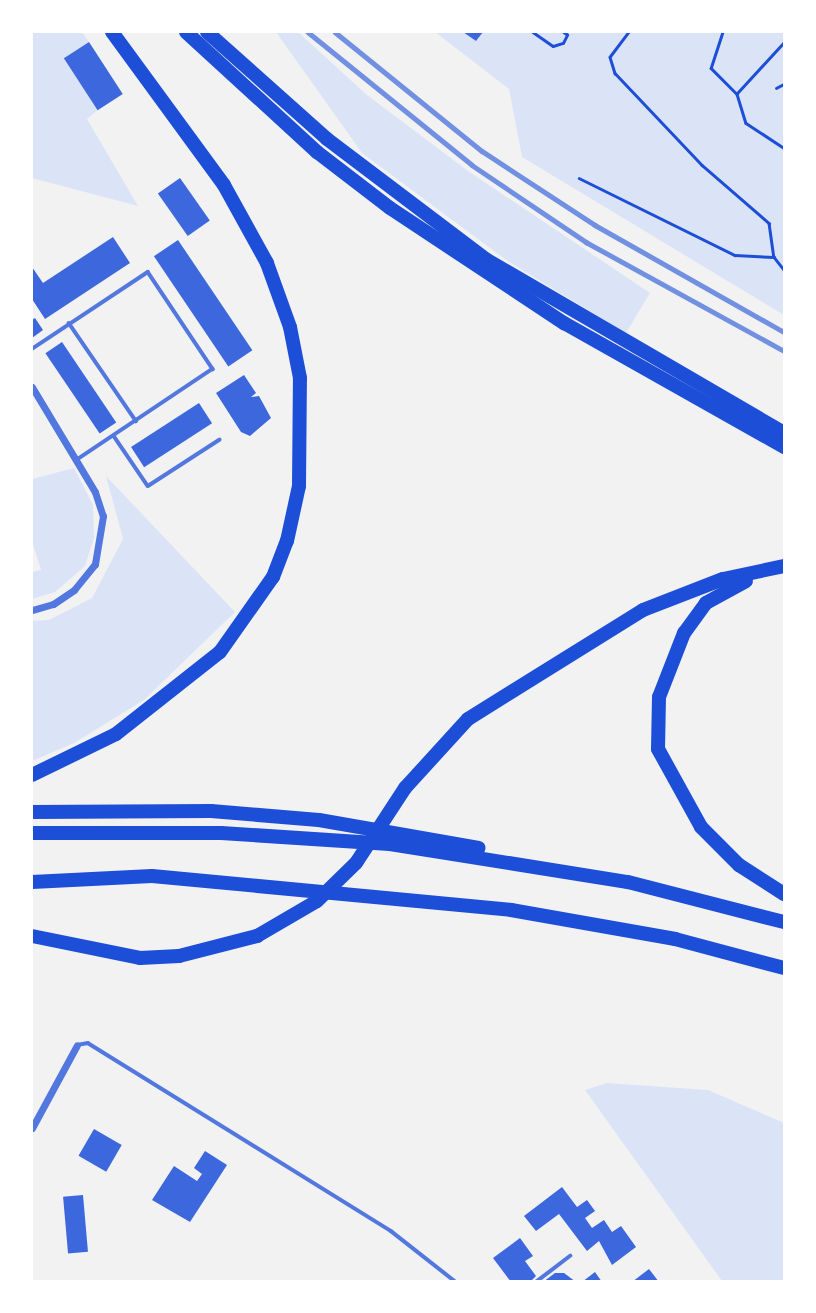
<!DOCTYPE html>
<style>
body{margin:0}
#map{position:relative;width:816px;height:1313px;overflow:hidden;background:#f2f2f2;font-family:Overpass,sans-serif}
div>[style]{position:absolute}
.green>*{inset:0;background:#dbe4f7}
.building>*{inset:0;background:#3d67dc;transform-origin:0 0}
.path>*{height:2.5px;margin:-1.25px;padding:0 1.25px;transform-origin:1.25px;border-radius:1.25px;background:#1d4ed8}
.service>*{height:3.5px;margin:-1.75px;padding:0 1.75px;transform-origin:1.75px;border-radius:1.75px;background:#5277de}
.minor>*{height:7px;margin:-3.5px;padding:0 3.5px;transform-origin:3.5px;border-radius:3.5px;background:#5277de}
.motorway>*{height:14px;margin:-7px;padding:0 7px;transform-origin:7px;border-radius:7px;background:#1d4ed8}
.rail>*{height:4.5px;margin:-2.25px;padding:0 2.25px;transform-origin:2.25px;border-radius:2.25px;background:#7290e2}
span{translate:-50% -50%;white-space:nowrap;text-align:center;line-height:1.15;-webkit-text-stroke:5px #fff;paint-order:stroke}
.frame{position:absolute;inset:0;border:33px solid #fff;pointer-events:none}
</style>
<div id="map">
<div class="green">
<div style="clip-path:polygon(32px 32px,82px 32px,89px 42px,64px 58px,98px 110px,87px 119px,138px 206px,32px 178px)"></div>
<div style="clip-path:polygon(276px 32px,298px 32px,367px 95px,468px 171px,650px 293px,626px 333px,509px 262px,362px 153px)"></div>
<div style="clip-path:polygon(435px 32px,784px 32px,784px 315px,522px 157px,509px 89px)"></div>
<div style="clip-path:polygon(74px 468px,93px 505px,94px 538px,85px 566px,55px 592px,32px 599px,32px 572px,41px 570px,32px 541px,32px 479px)"></div>
<div style="clip-path:polygon(106px 476px,235px 612px,144px 700px,74px 743px,32px 761px,32px 621px,49px 620px,92px 598px,123px 539px)"></div>
<div style="clip-path:polygon(607px 1083px,708px 1090px,784px 1123px,784px 1281px,722px 1281px,585px 1090px)"></div>
</div>
<div class="building">
<div style="clip-path:polygon(463px 32px,483px 32px,476px 41px)"></div>
<div style="left:89px;top:42px;width:62px;height:30px;rotate:57deg"></div>
<div style="left:180px;top:178px;width:52px;height:27px;rotate:55deg"></div>
<div style="clip-path:polygon(113px 237px,130px 263px,45px 319px,32px 299px,32px 267px,43px 283px)"></div>
<div style="left:178px;top:240px;width:133px;height:29px;rotate:56deg"></div>
<div style="clip-path:polygon(35px 318px,43px 330px,32px 338px,32px 320px)"></div>
<div style="left:62px;top:342px;width:97px;height:20px;rotate:56deg"></div>
<div style="clip-path:polygon(244px 375px,256px 393px,251px 397px,259px 396px,271px 418px,250px 436px,241px 432px,216px 393px)"></div>
<div style="left:199px;top:403px;width:24px;height:81px;rotate:57deg"></div>
<div style="left:94px;top:1129px;width:32px;height:31px;rotate:30deg"></div>
<div style="clip-path:polygon(205px 1151px,227px 1165px,190px 1222px,152px 1200px,174px 1166px,197px 1181px,202px 1174px,194px 1168px)"></div>
<div style="clip-path:polygon(562px 1187px,577px 1207px,587px 1200px,595px 1211px,585px 1218px,592px 1228px,604px 1220px,612px 1232px,621px 1226px,636px 1247px,612px 1265px,599px 1241px,587px 1251px,559px 1214px,536px 1231px,524px 1216px)"></div>
<div style="left:83px;top:1195px;width:57px;height:20px;rotate:85deg"></div>
<div style="clip-path:polygon(520px 1238px,533px 1256px,525px 1261px,536px 1276px,530px 1282px,511px 1282px,493px 1258px)"></div>
<div style="clip-path:polygon(649px 1269px,659px 1282px,632px 1282px)"></div>
<div style="clip-path:polygon(595px 1272px,602px 1282px,582px 1282px)"></div>
<div style="clip-path:polygon(555px 1273px,564px 1273px,576px 1282px,543px 1282px)"></div>
</div>
<div class="path">
<div style="left:533px;top:32px;width:24px;rotate:35deg"></div>
<div style="left:553px;top:46px;width:10px;rotate:-17deg"></div>
<div style="left:563px;top:43px;width:9px;rotate:-63deg"></div>
<div style="left:567px;top:35px;width:5px;rotate:-143deg"></div>
<div style="left:629px;top:32px;width:31px;rotate:127deg"></div>
<div style="left:610px;top:57px;width:17px;rotate:73deg"></div>
<div style="left:615px;top:73px;width:127px;rotate:46.6deg"></div>
<div style="left:702px;top:165px;width:89px;rotate:40.9deg"></div>
<div style="left:769px;top:223px;width:34px;rotate:82deg"></div>
<div style="left:774px;top:257px;width:16px;rotate:52deg"></div>
<div style="left:723px;top:32px;width:38px;rotate:108deg"></div>
<div style="left:711px;top:68px;width:37px;rotate:45deg"></div>
<div style="left:784px;top:43px;width:69px;rotate:132.7deg"></div>
<div style="left:737px;top:94px;width:30px;rotate:73deg"></div>
<div style="left:746px;top:123px;width:45px;rotate:33.3deg"></div>
<div style="left:776px;top:88px;width:9px;rotate:-27deg"></div>
<div style="left:579px;top:178px;width:174px;rotate:26.3deg"></div>
<div style="left:735px;top:255px;width:39px;rotate:3deg"></div>
</div>
<div class="service">
<div style="left:69px;top:323px;width:119px;rotate:55.6deg"></div>
<div style="left:32px;top:349px;width:139px;rotate:-33.6deg"></div>
<div style="left:148px;top:272px;width:117px;rotate:56.2deg"></div>
<div style="left:213px;top:369px;width:164px;rotate:146.2deg"></div>
<div style="left:114px;top:436px;width:60px;rotate:55.8deg"></div>
<div style="left:148px;top:486px;width:85px;rotate:-32.9deg"></div>
<div style="left:77px;top:1045px;width:11px;rotate:-10deg"></div>
<div style="left:88px;top:1043px;width:357px;rotate:31.8deg"></div>
<div style="left:391px;top:1231px;width:83px;rotate:38.1deg"></div>
<div style="left:536px;top:1282px;width:43px;rotate:-37.4deg"></div>
</div>
<div class="minor">
<div style="left:32px;top:387px;width:122px;rotate:59deg"></div>
<div style="left:95px;top:492px;width:25px;rotate:72deg"></div>
<div style="left:103px;top:516px;width:49px;rotate:99.5deg"></div>
<div style="left:95px;top:564px;width:33px;rotate:129deg"></div>
<div style="left:74px;top:590px;width:25px;rotate:146deg"></div>
<div style="left:53px;top:604px;width:22px;rotate:164deg"></div>
<div style="left:32px;top:1128px;width:94px;rotate:-61.5deg"></div>
</div>
<div class="motorway">
<div style="left:186px;top:32px;width:178px;rotate:42.5deg"></div>
<div style="left:317px;top:152px;width:92px;rotate:37.5deg"></div>
<div style="left:390px;top:208px;width:209px;rotate:33.5deg"></div>
<div style="left:564px;top:323px;width:253px;rotate:29.4deg"></div>
<div style="left:207px;top:32px;width:161px;rotate:41.7deg"></div>
<div style="left:327px;top:139px;width:201px;rotate:37.1deg"></div>
<div style="left:487px;top:260px;width:344px;rotate:30.2deg"></div>
<div style="left:746px;top:581px;width:46px;rotate:151.2deg"></div>
<div style="left:706px;top:603px;width:37px;rotate:126deg"></div>
<div style="left:684px;top:633px;width:69px;rotate:111.3deg"></div>
<div style="left:659px;top:697px;width:52px;rotate:91.1deg"></div>
<div style="left:658px;top:749px;width:89px;rotate:61.1deg"></div>
<div style="left:701px;top:827px;width:54px;rotate:45deg"></div>
<div style="left:739px;top:865px;width:54px;rotate:32.8deg"></div>
<div style="left:32px;top:775px;width:93px;rotate:-26deg"></div>
<div style="left:116px;top:734px;width:132px;rotate:-38.3deg"></div>
<div style="left:220px;top:652px;width:92px;rotate:-54.8deg"></div>
<div style="left:273px;top:577px;width:39px;rotate:-69deg"></div>
<div style="left:287px;top:541px;width:56px;rotate:-77.7deg"></div>
<div style="left:299px;top:486px;width:108px;rotate:-89.5deg"></div>
<div style="left:300px;top:378px;width:52px;rotate:-101.1deg"></div>
<div style="left:290px;top:327px;width:68px;rotate:-109.8deg"></div>
<div style="left:267px;top:263px;width:89px;rotate:-118.9deg"></div>
<div style="left:224px;top:185px;width:190px;rotate:-126.2deg"></div>
<div style="left:32px;top:812px;width:179px;rotate:-0.3deg"></div>
<div style="left:211px;top:811px;width:108px;rotate:4.8deg"></div>
<div style="left:319px;top:820px;width:162px;rotate:9.9deg"></div>
<div style="left:32px;top:833px;width:189px"></div>
<div style="left:221px;top:833px;width:169px;rotate:3.7deg"></div>
<div style="left:390px;top:844px;width:241px;rotate:9.1deg"></div>
<div style="left:628px;top:882px;width:161px;rotate:14.4deg"></div>
<div style="left:32px;top:882px;width:120px;rotate:-2.9deg"></div>
<div style="left:152px;top:876px;width:361px;rotate:5.4deg"></div>
<div style="left:511px;top:910px;width:167px;rotate:10deg"></div>
<div style="left:675px;top:939px;width:113px;rotate:14.9deg"></div>
<div style="left:32px;top:936px;width:110px;rotate:11.5deg"></div>
<div style="left:140px;top:958px;width:39px;rotate:-3deg"></div>
<div style="left:179px;top:956px;width:81px;rotate:-14.4deg"></div>
<div style="left:257px;top:936px;width:69px;rotate:-30.3deg"></div>
<div style="left:317px;top:901px;width:54px;rotate:-44.3deg"></div>
<div style="left:356px;top:863px;width:90px;rotate:-56.8deg"></div>
<div style="left:405px;top:788px;width:93px;rotate:-47.6deg"></div>
<div style="left:468px;top:719px;width:206px;rotate:-31.9deg"></div>
<div style="left:643px;top:610px;width:86px;rotate:-21.2deg"></div>
<div style="left:723px;top:579px;width:62px;rotate:-12deg"></div>
</div>
<div class="rail">
<div style="left:308px;top:32px;width:211px;rotate:39deg"></div>
<div style="left:472px;top:165px;width:138px;rotate:34deg"></div>
<div style="left:586px;top:242px;width:226px;rotate:28.8deg"></div>
<div style="left:335px;top:32px;width:189px;rotate:39deg"></div>
<div style="left:482px;top:151px;width:135px;rotate:33.2deg"></div>
<div style="left:595px;top:225px;width:217px;rotate:29.5deg"></div>
</div>
<div class="frame"></div>
</div>
